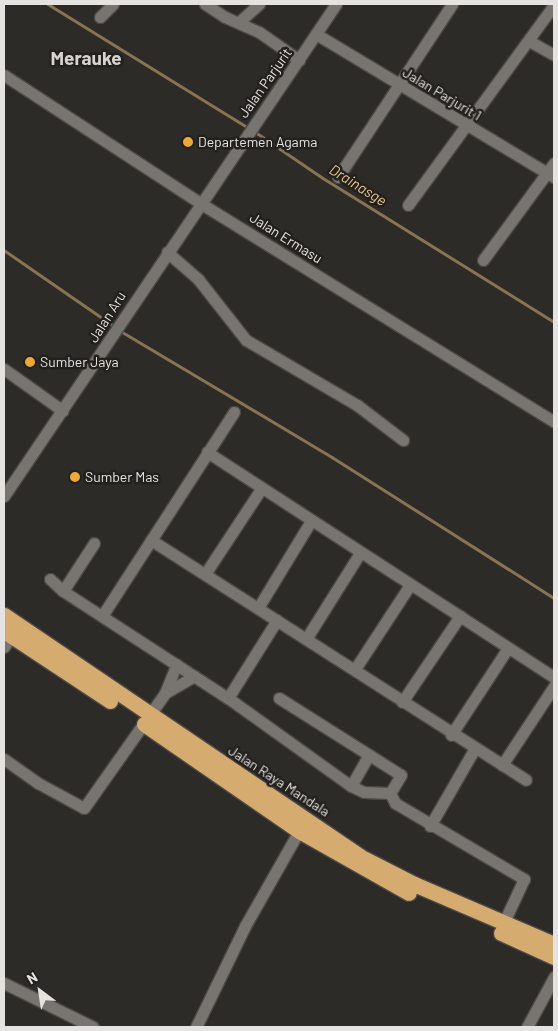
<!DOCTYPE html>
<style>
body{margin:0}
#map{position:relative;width:558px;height:1031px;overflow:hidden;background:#2d2b28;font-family:Barlow,sans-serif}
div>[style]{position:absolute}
.stream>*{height:2.5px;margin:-1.25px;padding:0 1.25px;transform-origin:1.25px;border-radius:1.25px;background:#897353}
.roads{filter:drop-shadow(1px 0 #4b4946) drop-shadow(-1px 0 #4b4946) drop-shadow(0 1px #4b4946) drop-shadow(0 -1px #4b4946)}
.minor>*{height:11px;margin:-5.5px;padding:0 5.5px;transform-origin:5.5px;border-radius:5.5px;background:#787571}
.highway>*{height:15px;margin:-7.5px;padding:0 7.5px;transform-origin:7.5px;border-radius:7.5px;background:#d5ab70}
.dots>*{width:14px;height:14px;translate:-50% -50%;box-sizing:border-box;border:2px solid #23211e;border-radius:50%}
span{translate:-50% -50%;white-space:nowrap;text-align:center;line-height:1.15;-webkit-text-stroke:5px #23211e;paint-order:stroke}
.street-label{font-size:14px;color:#e5e3e1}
.poi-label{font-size:14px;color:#e5e3e1}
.left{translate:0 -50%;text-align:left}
.water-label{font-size:15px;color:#e7c18a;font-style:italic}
.district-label{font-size:19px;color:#d7d4d0;font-weight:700}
.frame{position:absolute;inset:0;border:5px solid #e5e3e1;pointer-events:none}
.north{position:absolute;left:15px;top:966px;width:50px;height:50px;-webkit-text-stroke:4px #23211e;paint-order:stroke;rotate:329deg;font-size:14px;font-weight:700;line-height:20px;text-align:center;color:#e5e3e1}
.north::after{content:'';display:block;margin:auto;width:18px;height:22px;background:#e5e3e1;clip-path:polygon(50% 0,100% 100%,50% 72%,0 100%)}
</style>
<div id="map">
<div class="stream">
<div style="left:48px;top:4px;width:236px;rotate:31.7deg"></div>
<div style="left:254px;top:131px;width:83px;rotate:34.3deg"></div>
<div style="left:323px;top:178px;width:272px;rotate:31.9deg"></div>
<div style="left:4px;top:250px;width:135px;rotate:34.7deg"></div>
<div style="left:119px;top:330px;width:248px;rotate:30.8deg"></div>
<div style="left:332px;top:457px;width:263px;rotate:32.4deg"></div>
</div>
<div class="roads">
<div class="minor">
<div style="left:205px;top:4px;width:24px;rotate:33deg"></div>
<div style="left:225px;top:17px;width:37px;rotate:24deg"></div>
<div style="left:259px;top:32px;width:49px;rotate:35deg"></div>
<div style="left:100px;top:17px;width:18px;rotate:-45deg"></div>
<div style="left:239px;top:22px;width:27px;rotate:-42deg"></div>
<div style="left:316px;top:34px;width:278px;rotate:31deg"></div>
<div style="left:529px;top:41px;width:29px;rotate:29deg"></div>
<div style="left:4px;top:75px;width:234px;rotate:33.1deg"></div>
<div style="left:200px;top:203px;width:416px;rotate:31.7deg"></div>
<div style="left:338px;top:177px;width:207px;rotate:-56.6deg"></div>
<div style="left:408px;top:205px;width:248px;rotate:-53.9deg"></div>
<div style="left:167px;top:252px;width:41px;rotate:41.1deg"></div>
<div style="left:198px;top:279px;width:78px;rotate:51.8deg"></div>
<div style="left:246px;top:340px;width:129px;rotate:30.4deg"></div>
<div style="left:357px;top:405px;width:58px;rotate:37.3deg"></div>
<div style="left:483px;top:260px;width:120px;rotate:-53.8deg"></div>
<div style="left:4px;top:369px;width:72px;rotate:35.4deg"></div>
<div style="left:207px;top:452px;width:414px;rotate:33deg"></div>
<div style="left:4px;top:496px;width:594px;rotate:-55.99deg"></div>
<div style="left:151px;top:540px;width:445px;rotate:32.6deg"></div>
<div style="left:205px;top:574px;width:102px;rotate:-56.6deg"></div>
<div style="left:50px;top:579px;width:18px;rotate:43deg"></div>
<div style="left:63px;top:591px;width:197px;rotate:33deg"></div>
<div style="left:228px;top:698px;width:151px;rotate:35.6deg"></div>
<div style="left:351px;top:786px;width:36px;rotate:-60deg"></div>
<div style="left:63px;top:591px;width:57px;rotate:-57.1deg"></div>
<div style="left:258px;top:608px;width:102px;rotate:-58.7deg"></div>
<div style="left:102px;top:616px;width:243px;rotate:-57.1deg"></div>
<div style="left:306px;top:639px;width:102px;rotate:-57.9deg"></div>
<div style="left:4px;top:647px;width:13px;rotate:-58deg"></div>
<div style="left:355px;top:669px;width:100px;rotate:-56.8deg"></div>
<div style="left:165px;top:693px;width:31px;rotate:-68deg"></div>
<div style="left:228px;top:698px;width:92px;rotate:-57.9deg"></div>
<div style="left:279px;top:698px;width:144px;rotate:32.3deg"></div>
<div style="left:401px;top:775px;width:21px;rotate:121deg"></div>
<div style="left:390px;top:793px;width:11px;rotate:63deg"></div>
<div style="left:395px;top:803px;width:150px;rotate:30.5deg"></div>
<div style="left:524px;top:879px;width:50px;rotate:115deg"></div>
<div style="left:402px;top:702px;width:104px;rotate:-56deg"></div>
<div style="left:451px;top:735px;width:104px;rotate:-56.8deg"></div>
<div style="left:4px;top:759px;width:42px;rotate:35.2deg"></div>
<div style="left:38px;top:783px;width:52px;rotate:28.5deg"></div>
<div style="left:84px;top:808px;width:141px;rotate:-54.8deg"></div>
<div style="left:165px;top:693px;width:34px;rotate:-30deg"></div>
<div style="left:502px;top:765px;width:95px;rotate:-56.6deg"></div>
<div style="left:351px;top:786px;width:14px;rotate:25deg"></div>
<div style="left:364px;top:792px;width:26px;rotate:2deg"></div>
<div style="left:430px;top:826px;width:90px;rotate:-60deg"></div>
<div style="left:4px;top:983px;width:99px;rotate:26.3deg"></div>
<div style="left:196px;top:1027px;width:112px;rotate:-64.1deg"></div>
<div style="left:245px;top:926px;width:109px;rotate:-60.4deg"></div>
<div style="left:527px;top:1027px;width:57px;rotate:-61.6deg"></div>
</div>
<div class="highway">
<div style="left:4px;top:615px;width:436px;rotate:34.1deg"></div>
<div style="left:365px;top:859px;width:55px;rotate:27deg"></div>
<div style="left:414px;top:884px;width:152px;rotate:23.2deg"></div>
<div style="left:4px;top:631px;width:127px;rotate:33.4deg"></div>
<div style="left:144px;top:724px;width:188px;rotate:34.6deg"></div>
<div style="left:299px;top:831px;width:126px;rotate:29.4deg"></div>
<div style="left:501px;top:933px;width:58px;rotate:24.4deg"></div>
</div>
</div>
<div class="dots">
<div style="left:188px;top:142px;background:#eca93a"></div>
<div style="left:30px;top:362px;background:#eca93a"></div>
<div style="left:75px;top:477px;background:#eca93a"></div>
</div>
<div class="street-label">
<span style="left:265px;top:83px;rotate:-55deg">Jalan Parjurit</span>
<span style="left:442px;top:94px;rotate:31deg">Jalan Parjurit 1</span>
<span style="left:286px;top:238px;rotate:32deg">Jalan Ermasu</span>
<span style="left:107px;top:317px;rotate:-58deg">Jalan Aru</span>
<span style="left:279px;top:781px;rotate:33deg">Jalan Raya Mandala</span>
</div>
<div class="poi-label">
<span class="left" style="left:198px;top:142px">Departemen Agama</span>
<span class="left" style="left:40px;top:362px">Sumber Jaya</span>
<span class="left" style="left:85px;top:477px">Sumber Mas</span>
</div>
<div class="water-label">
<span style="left:358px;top:185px;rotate:32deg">Drainasge</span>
</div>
<div class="district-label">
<span style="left:86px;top:58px">Merauke</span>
</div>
<div class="frame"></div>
<div class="north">N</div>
</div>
